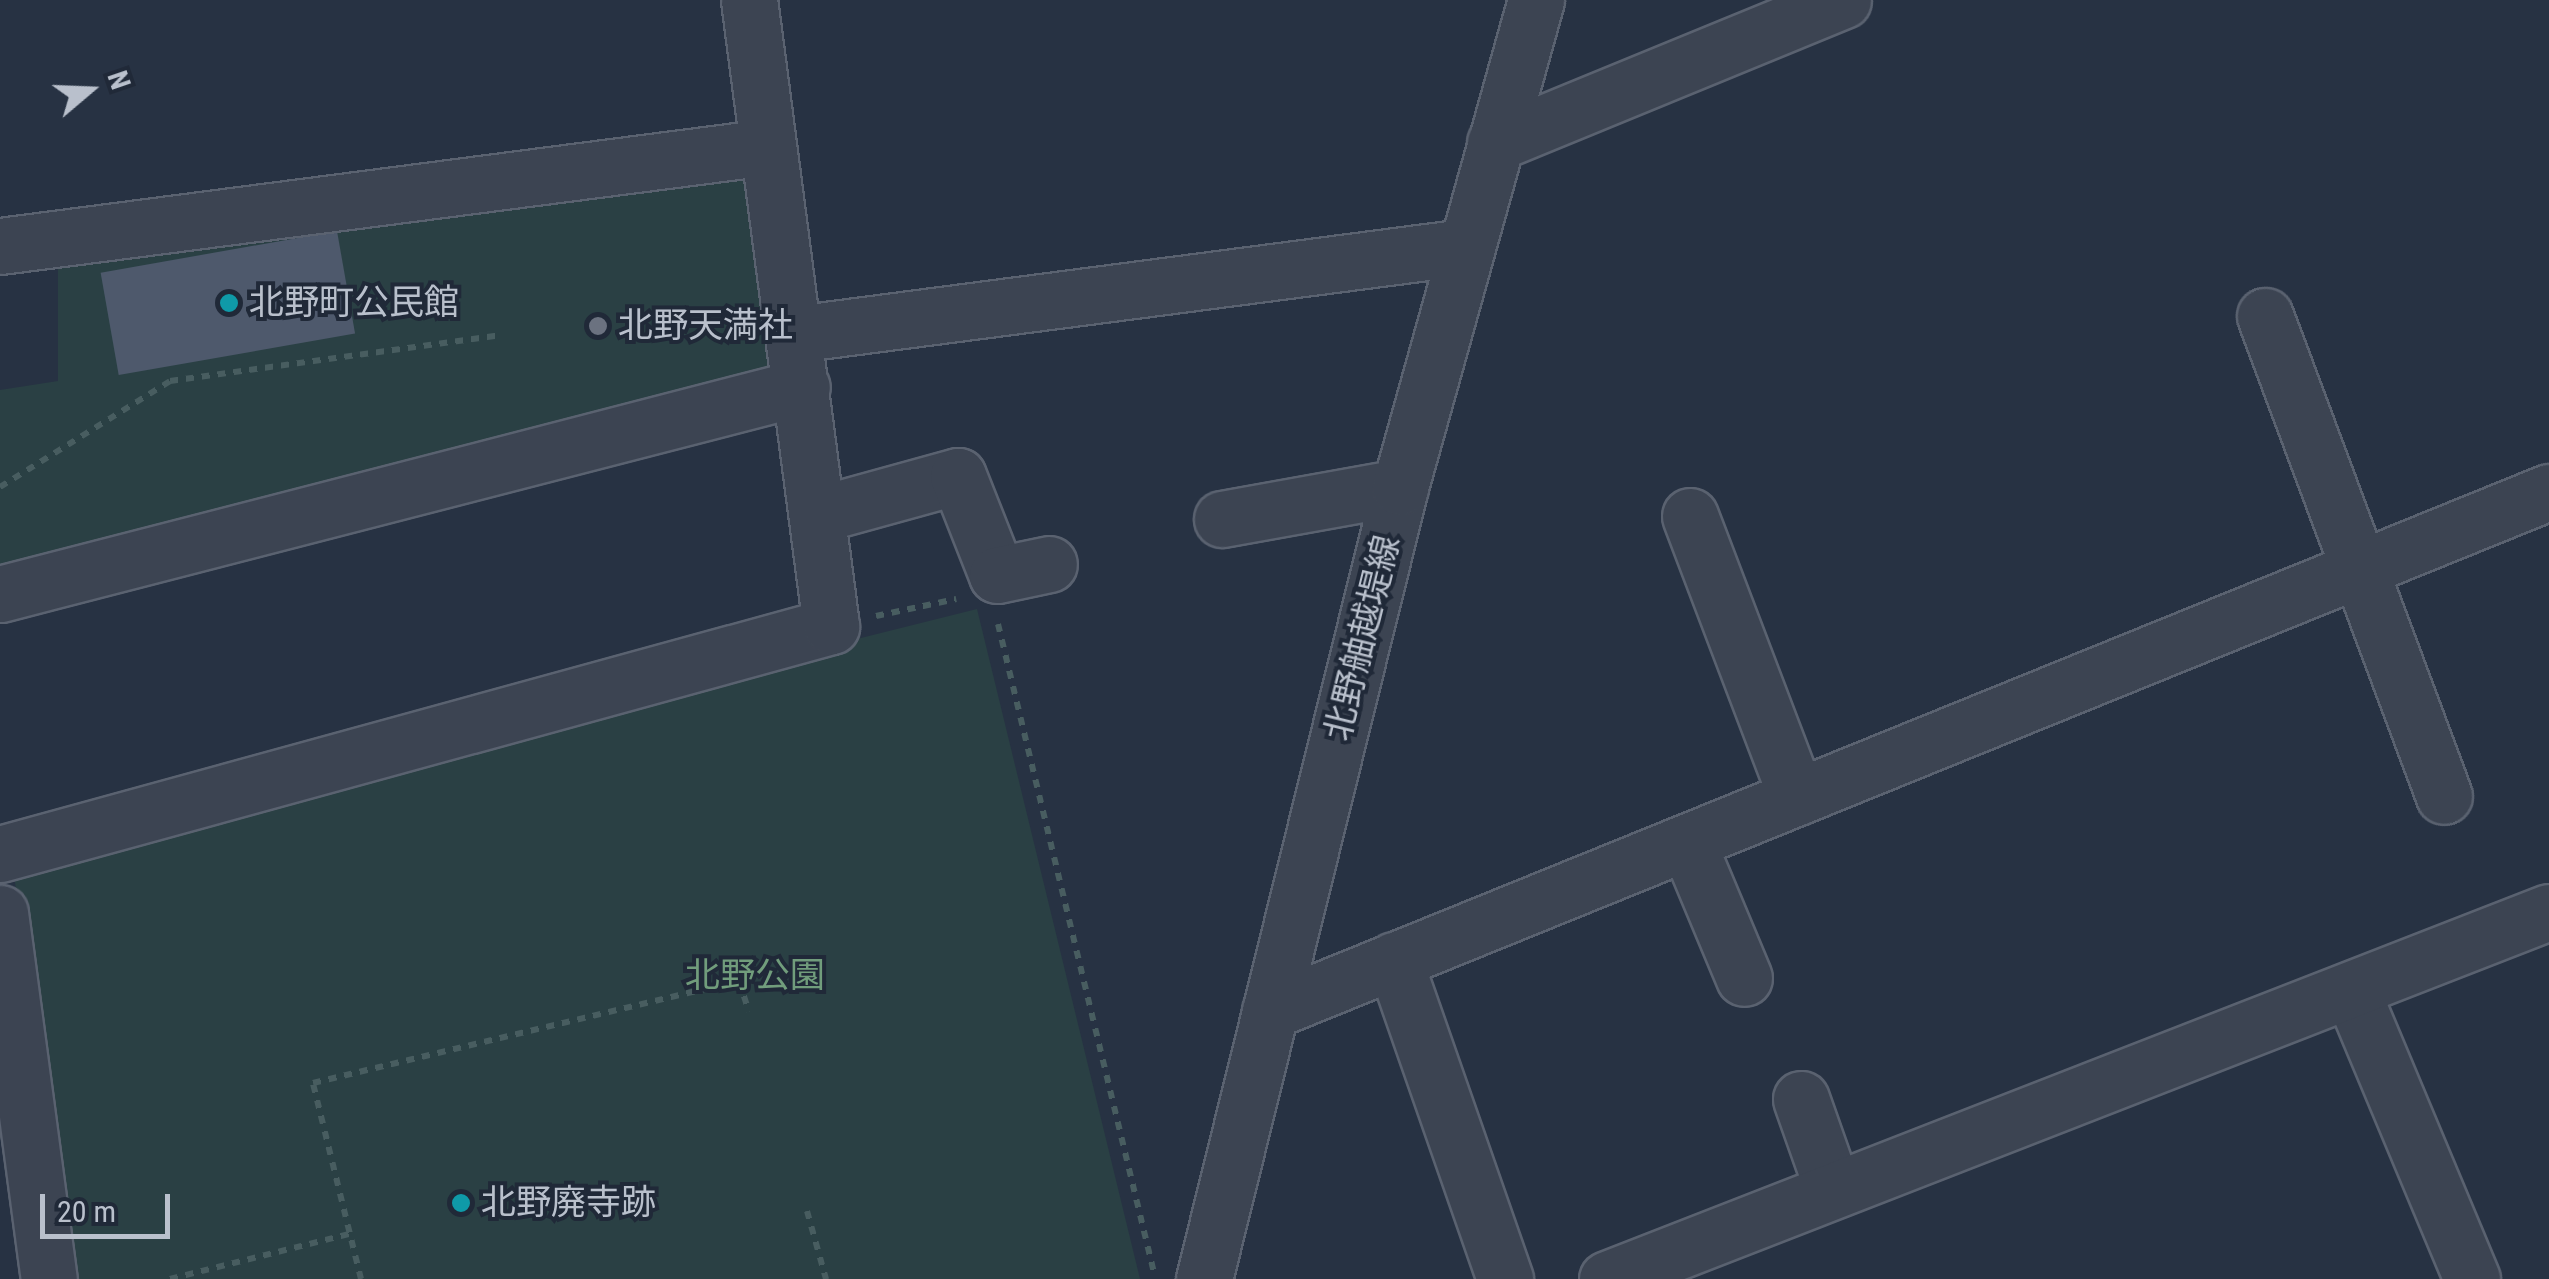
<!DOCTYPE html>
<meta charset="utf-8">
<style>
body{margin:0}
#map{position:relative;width:2549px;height:1279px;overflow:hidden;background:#273243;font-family:"Roboto Condensed","Noto Sans JP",sans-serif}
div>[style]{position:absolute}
.green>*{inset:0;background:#2a4044}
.building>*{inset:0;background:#4e596c;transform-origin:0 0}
.path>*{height:6px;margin-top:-3px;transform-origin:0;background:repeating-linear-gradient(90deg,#485d60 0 8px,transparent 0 16px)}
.roads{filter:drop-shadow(2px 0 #5a6270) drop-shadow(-2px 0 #5a6270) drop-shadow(0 2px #5a6270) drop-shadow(0 -2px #5a6270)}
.minor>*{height:55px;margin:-27.5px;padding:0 27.5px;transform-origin:27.5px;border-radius:27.5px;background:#3c4452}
.dots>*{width:28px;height:28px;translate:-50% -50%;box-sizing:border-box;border:5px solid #202938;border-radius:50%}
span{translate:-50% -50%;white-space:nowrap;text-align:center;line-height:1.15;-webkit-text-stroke:8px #202938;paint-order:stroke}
.poi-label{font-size:35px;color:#b9c0cc}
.left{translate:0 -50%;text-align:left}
.street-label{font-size:35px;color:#b9c0cc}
.park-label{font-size:35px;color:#719d7c}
.north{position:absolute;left:40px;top:40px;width:100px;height:100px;-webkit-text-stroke:8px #202938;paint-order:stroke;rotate:71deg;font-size:28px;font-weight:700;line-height:40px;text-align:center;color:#b9c0cc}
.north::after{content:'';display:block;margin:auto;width:35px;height:45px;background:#b9c0cc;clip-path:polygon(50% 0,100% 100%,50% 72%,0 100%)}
.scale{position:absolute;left:40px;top:1194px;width:130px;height:45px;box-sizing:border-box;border:5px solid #b9c0cc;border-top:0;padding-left:12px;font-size:30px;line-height:35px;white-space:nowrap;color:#b9c0cc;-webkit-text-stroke:8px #202938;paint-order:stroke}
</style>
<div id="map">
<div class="green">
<div style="clip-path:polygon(755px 160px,791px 374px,0 573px,0 390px,58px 381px,58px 254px)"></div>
<div style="clip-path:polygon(977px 609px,1140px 1279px,66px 1279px,11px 851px)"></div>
</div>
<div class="building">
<div style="left:337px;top:231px;width:104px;height:240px;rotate:80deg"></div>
</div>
<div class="path">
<div style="left:0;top:487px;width:200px;rotate:-31.9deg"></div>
<div style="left:170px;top:381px;width:333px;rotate:-7.9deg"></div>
<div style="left:876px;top:616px;width:82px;rotate:-12deg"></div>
<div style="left:998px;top:624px;width:667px;rotate:76.48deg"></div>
<div style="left:807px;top:1211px;width:71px;rotate:74.4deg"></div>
<div style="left:170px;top:1279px;width:185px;rotate:-14.1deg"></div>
<div style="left:361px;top:1279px;width:202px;rotate:-103.8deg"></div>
<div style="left:313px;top:1083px;width:438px;rotate:-13.5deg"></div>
<div style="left:739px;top:981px;width:32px;rotate:72deg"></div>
</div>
<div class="roads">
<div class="minor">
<div style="left:1495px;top:143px;width:376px;rotate:-22.3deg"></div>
<div style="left:0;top:246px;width:773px;rotate:-7.35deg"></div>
<div style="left:2265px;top:316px;width:512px;rotate:69.55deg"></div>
<div style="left:795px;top:334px;width:676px;rotate:-7.4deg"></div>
<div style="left:820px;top:514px;width:143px;rotate:-15.4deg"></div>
<div style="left:958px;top:476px;width:106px;rotate:68.5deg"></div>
<div style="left:997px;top:575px;width:53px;rotate:-11.9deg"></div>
<div style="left:1690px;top:516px;width:301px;rotate:69.2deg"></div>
<div style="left:1222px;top:519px;width:181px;rotate:-10.2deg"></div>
<div style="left:0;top:594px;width:828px;rotate:-14.47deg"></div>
<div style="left:1688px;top:844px;width:145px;rotate:67.3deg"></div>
<div style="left:0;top:854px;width:862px;rotate:-15.34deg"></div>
<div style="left:831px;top:626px;width:631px;rotate:-97.46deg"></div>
<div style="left:0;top:913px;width:369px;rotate:82.4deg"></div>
<div style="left:1394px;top:960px;width:338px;rotate:70.8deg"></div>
<div style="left:2352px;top:992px;width:311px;rotate:67.3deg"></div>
<div style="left:1270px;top:1011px;width:1380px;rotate:-22.09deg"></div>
<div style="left:1801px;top:1099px;width:96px;rotate:70.6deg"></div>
<div style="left:1204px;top:1279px;width:816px;rotate:-76.1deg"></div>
<div style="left:1400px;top:487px;width:506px;rotate:-74.4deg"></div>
<div style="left:1607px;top:1279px;width:1011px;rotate:-21.29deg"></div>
</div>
</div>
<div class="dots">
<div style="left:229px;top:303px;background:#0f9aa8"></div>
<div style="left:598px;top:326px;background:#6b7280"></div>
<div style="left:461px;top:1203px;background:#0f9aa8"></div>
</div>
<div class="poi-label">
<span class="left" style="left:249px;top:303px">北野町公民館</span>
<span class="left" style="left:618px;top:326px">北野天満社</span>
<span class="left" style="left:481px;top:1203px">北野廃寺跡</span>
</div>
<div class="street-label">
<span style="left:1363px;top:638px;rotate:-76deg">北野舳越堤線</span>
</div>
<div class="park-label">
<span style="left:755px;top:976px">北野公園</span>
</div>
<div class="north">N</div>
<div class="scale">20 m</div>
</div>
